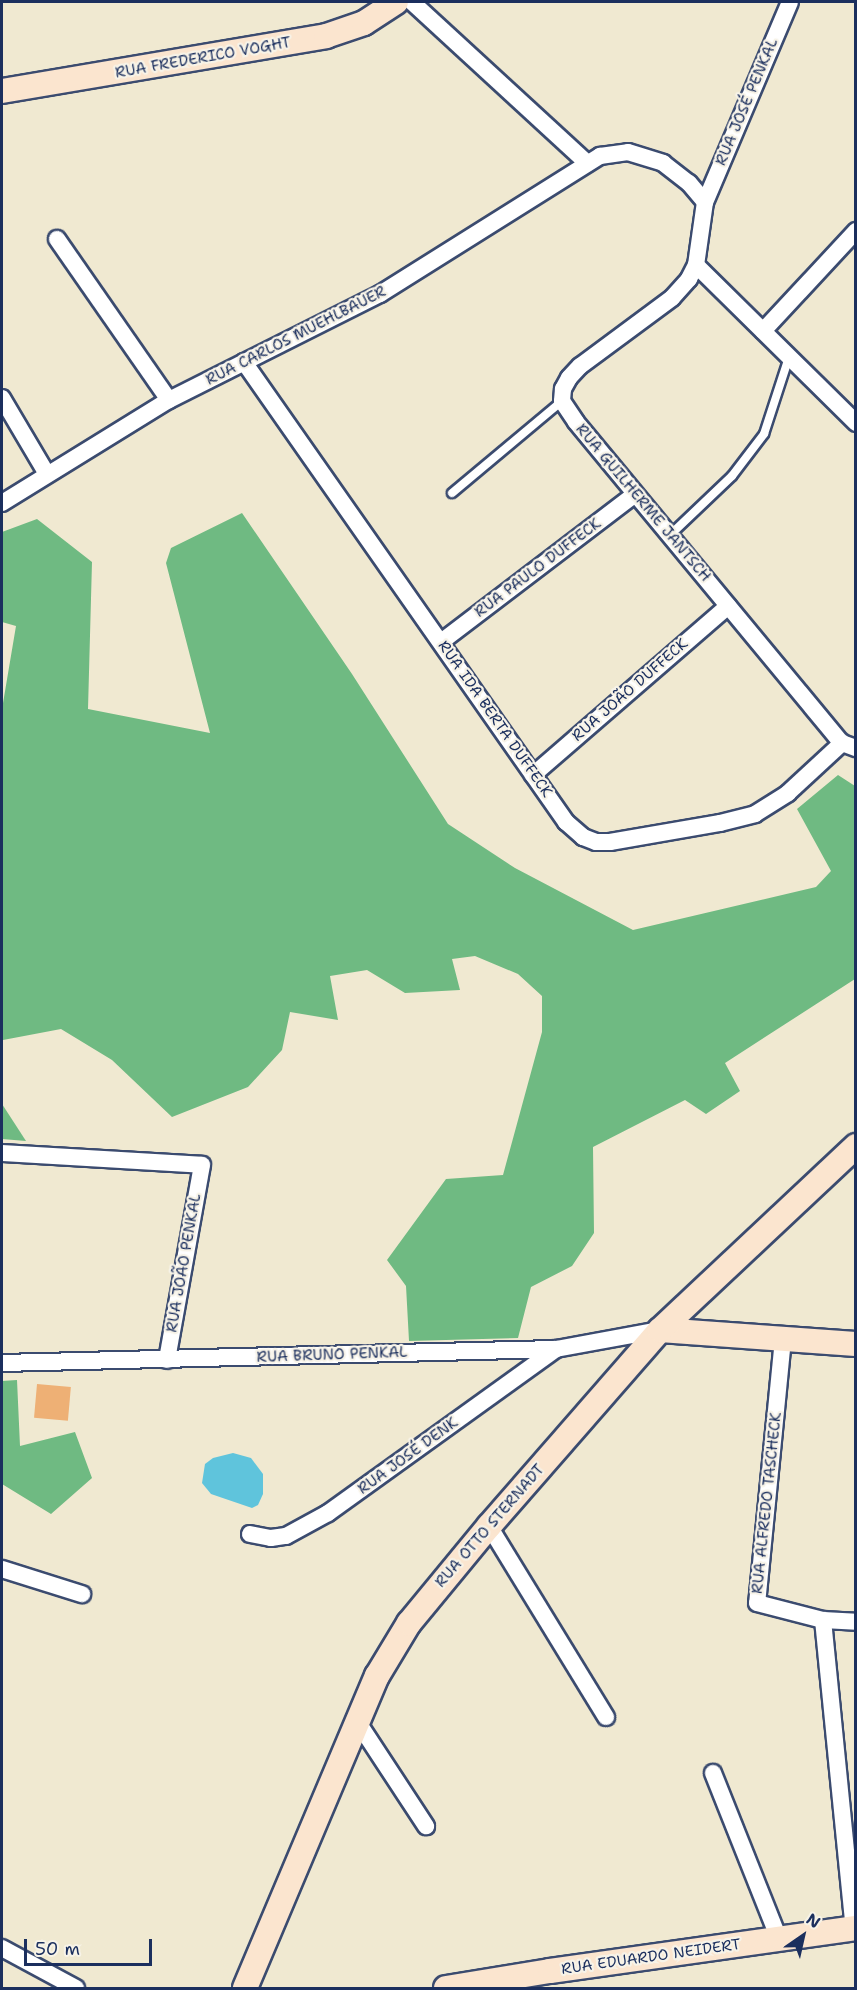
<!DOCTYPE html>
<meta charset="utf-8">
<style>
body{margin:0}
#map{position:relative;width:857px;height:1990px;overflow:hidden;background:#f0e9d1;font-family:"Shantell Sans",sans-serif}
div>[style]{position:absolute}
.forest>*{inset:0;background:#6fba82}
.water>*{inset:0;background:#5fc4dc}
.building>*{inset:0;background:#eeb075;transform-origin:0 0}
.roads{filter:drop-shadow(2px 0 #3b4b6f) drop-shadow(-2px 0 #3b4b6f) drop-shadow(0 2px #3b4b6f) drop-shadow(0 -2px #3b4b6f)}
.lane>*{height:8px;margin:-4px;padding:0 4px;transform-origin:4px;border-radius:4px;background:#fff}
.street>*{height:16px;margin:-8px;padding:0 8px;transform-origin:8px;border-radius:8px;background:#fff}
.secondary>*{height:24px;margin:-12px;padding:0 12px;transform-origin:12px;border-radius:12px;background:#fbe5cf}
span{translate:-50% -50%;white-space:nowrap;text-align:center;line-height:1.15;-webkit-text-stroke:4.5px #f7f3e8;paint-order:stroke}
.street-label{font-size:15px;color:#1b2f5e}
.frame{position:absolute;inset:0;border:3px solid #1b2f5e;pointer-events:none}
.north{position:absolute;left:773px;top:1906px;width:60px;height:60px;-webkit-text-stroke:4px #f7f3e8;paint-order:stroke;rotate:34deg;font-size:16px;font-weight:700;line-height:24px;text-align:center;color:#1b2f5e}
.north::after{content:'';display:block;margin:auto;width:21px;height:27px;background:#1b2f5e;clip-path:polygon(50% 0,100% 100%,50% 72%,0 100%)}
.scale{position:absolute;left:24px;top:1939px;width:128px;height:27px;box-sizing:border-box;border:3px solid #1b2f5e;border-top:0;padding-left:8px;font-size:18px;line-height:21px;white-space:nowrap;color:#1b2f5e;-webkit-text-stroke:4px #f7f3e8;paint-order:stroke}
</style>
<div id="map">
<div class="forest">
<div style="clip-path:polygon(242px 513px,352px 674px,448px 824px,515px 868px,633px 930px,816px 887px,831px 871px,797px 809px,838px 775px,855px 786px,855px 979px,725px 1063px,740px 1091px,706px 1114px,685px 1100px,593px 1147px,594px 1233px,572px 1266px,531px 1287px,518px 1338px,409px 1341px,406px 1286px,387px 1260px,446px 1179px,503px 1175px,542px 1032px,542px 996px,518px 974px,475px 956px,452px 959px,460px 990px,405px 993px,367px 970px,330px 976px,338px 1020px,290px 1012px,282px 1050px,248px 1087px,172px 1117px,112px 1060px,61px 1029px,3px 1040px,2px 1042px,2px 709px,16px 626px,2px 622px,2px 532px,37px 519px,92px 562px,88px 709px,210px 733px,166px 563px,171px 548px)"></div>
<div style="clip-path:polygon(2px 1104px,26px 1141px,2px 1139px)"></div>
<div style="clip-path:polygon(17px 1380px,20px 1446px,75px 1432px,92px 1478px,51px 1514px,2px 1484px,2px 1381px)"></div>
</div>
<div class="water">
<div style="clip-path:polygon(233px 1453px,251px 1458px,263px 1474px,263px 1494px,258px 1505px,252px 1508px,211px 1494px,202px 1483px,205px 1464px,213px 1458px)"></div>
</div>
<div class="building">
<div style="left:37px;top:1384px;width:34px;height:34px;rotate:5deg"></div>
</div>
<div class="roads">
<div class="lane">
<div style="left:452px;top:493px;width:143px;rotate:-39.9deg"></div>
<div style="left:669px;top:536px;width:87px;rotate:-43.6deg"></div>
<div style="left:732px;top:476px;width:53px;rotate:-52.7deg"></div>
<div style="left:764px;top:434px;width:81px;rotate:-72deg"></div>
</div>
<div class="street">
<div style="left:412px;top:2px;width:238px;rotate:42.6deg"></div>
<div style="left:790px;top:2px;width:217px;rotate:113deg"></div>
<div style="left:705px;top:202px;width:64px;rotate:98.1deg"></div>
<div style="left:696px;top:265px;width:225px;rotate:44.6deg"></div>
<div style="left:57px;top:239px;width:196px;rotate:55.2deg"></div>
<div style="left:696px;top:265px;width:16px;rotate:117deg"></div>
<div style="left:689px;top:279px;width:25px;rotate:132deg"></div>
<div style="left:672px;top:298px;width:114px;rotate:143.5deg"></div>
<div style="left:580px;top:366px;width:16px;rotate:133deg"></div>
<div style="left:569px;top:378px;width:13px;rotate:119deg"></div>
<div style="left:563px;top:389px;width:12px;rotate:95deg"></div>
<div style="left:562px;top:401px;width:25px;rotate:56deg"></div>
<div style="left:576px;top:422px;width:417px;rotate:50.4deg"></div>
<div style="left:842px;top:743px;width:15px;rotate:20deg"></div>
<div style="left:763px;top:331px;width:137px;rotate:-47.1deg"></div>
<div style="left:244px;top:362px;width:562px;rotate:55.01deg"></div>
<div style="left:566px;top:822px;width:23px;rotate:41deg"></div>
<div style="left:583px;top:837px;width:14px;rotate:21deg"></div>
<div style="left:596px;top:842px;width:14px"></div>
<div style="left:610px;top:842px;width:112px;rotate:-9.8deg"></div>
<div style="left:720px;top:823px;width:36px;rotate:-14deg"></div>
<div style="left:755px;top:814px;width:39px;rotate:-32deg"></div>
<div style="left:788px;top:793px;width:74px;rotate:-42.8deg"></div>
<div style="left:2px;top:398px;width:88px;rotate:59.4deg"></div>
<div style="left:2px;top:503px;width:196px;rotate:-31.7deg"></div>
<div style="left:169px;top:400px;width:236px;rotate:-26.7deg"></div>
<div style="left:380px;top:294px;width:260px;rotate:-32.1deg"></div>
<div style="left:600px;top:156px;width:28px;rotate:-8deg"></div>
<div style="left:628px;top:152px;width:37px;rotate:17deg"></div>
<div style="left:663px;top:163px;width:33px;rotate:38deg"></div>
<div style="left:689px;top:183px;width:25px;rotate:50deg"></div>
<div style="left:441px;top:642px;width:244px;rotate:-37.3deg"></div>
<div style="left:533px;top:775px;width:258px;rotate:-40.9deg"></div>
<div style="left:2px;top:1153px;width:200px;rotate:3.4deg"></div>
<div style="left:202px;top:1165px;width:198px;rotate:100.2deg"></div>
<div style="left:783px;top:1339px;width:265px;rotate:95.6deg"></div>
<div style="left:757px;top:1603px;width:68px;rotate:14.4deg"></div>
<div style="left:823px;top:1620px;width:33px;rotate:3deg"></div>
<div style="left:2px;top:1363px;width:554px;rotate:-1.45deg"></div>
<div style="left:556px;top:1349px;width:106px;rotate:-10.4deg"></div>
<div style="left:489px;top:1526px;width:224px;rotate:58.5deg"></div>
<div style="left:250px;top:1534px;width:21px;rotate:11deg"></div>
<div style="left:271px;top:1538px;width:15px;rotate:-8deg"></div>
<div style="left:286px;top:1536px;width:48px;rotate:-28.7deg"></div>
<div style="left:328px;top:1513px;width:281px;rotate:-35.7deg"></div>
<div style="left:2px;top:1569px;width:84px;rotate:17.4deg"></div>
<div style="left:823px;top:1620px;width:311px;rotate:84.3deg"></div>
<div style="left:357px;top:1721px;width:126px;rotate:56.7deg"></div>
<div style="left:713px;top:1773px;width:179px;rotate:68.3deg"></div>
<div style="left:2px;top:1948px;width:84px;rotate:28.4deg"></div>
</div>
<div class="secondary">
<div style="left:2px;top:91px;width:329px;rotate:-9.6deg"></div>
<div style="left:326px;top:36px;width:40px;rotate:-18.9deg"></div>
<div style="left:364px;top:23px;width:38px;rotate:-33deg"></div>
<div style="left:660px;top:1330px;width:196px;rotate:4.1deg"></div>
<div style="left:245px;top:1988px;width:339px;rotate:-67.1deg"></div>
<div style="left:377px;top:1676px;width:62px;rotate:-58.9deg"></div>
<div style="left:409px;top:1623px;width:126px;rotate:-50.5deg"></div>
<div style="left:489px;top:1526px;width:260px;rotate:-48.9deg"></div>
<div style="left:660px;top:1330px;width:269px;rotate:-43.2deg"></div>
<div style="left:446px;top:1988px;width:105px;rotate:-9.3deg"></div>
<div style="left:550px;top:1971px;width:309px;rotate:-8deg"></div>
</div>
</div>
<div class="street-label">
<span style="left:203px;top:58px;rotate:-10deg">RUA FREDERICO VOGHT</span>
<span style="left:747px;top:102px;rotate:-67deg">RUA JOSÉ PENKAL</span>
<span style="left:296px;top:336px;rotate:-27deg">RUA CARLOS MUEHLBAUER</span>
<span style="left:643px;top:503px;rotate:50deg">RUA GUILHERME JANTSCH</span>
<span style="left:538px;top:568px;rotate:-37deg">RUA PAULO DUFFECK</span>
<span style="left:630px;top:690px;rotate:-41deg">RUA JOÃO DUFFECK</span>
<span style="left:495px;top:719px;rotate:55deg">RUA IDA BERTA DUFFECK</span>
<span style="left:184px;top:1263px;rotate:-80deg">RUA JOÃO PENKAL</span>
<span style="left:332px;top:1355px;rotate:-2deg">RUA BRUNO PENKAL</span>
<span style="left:408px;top:1456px;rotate:-36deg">RUA JOSÉ DENK</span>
<span style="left:767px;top:1503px;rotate:-84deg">RUA ALFREDO TASCHECK</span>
<span style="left:490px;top:1526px;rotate:-49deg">RUA OTTO STERNADT</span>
<span style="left:651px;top:1957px;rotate:-8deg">RUA EDUARDO NEIDERT</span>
</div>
<div class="frame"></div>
<div class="north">N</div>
<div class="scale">50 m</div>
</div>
